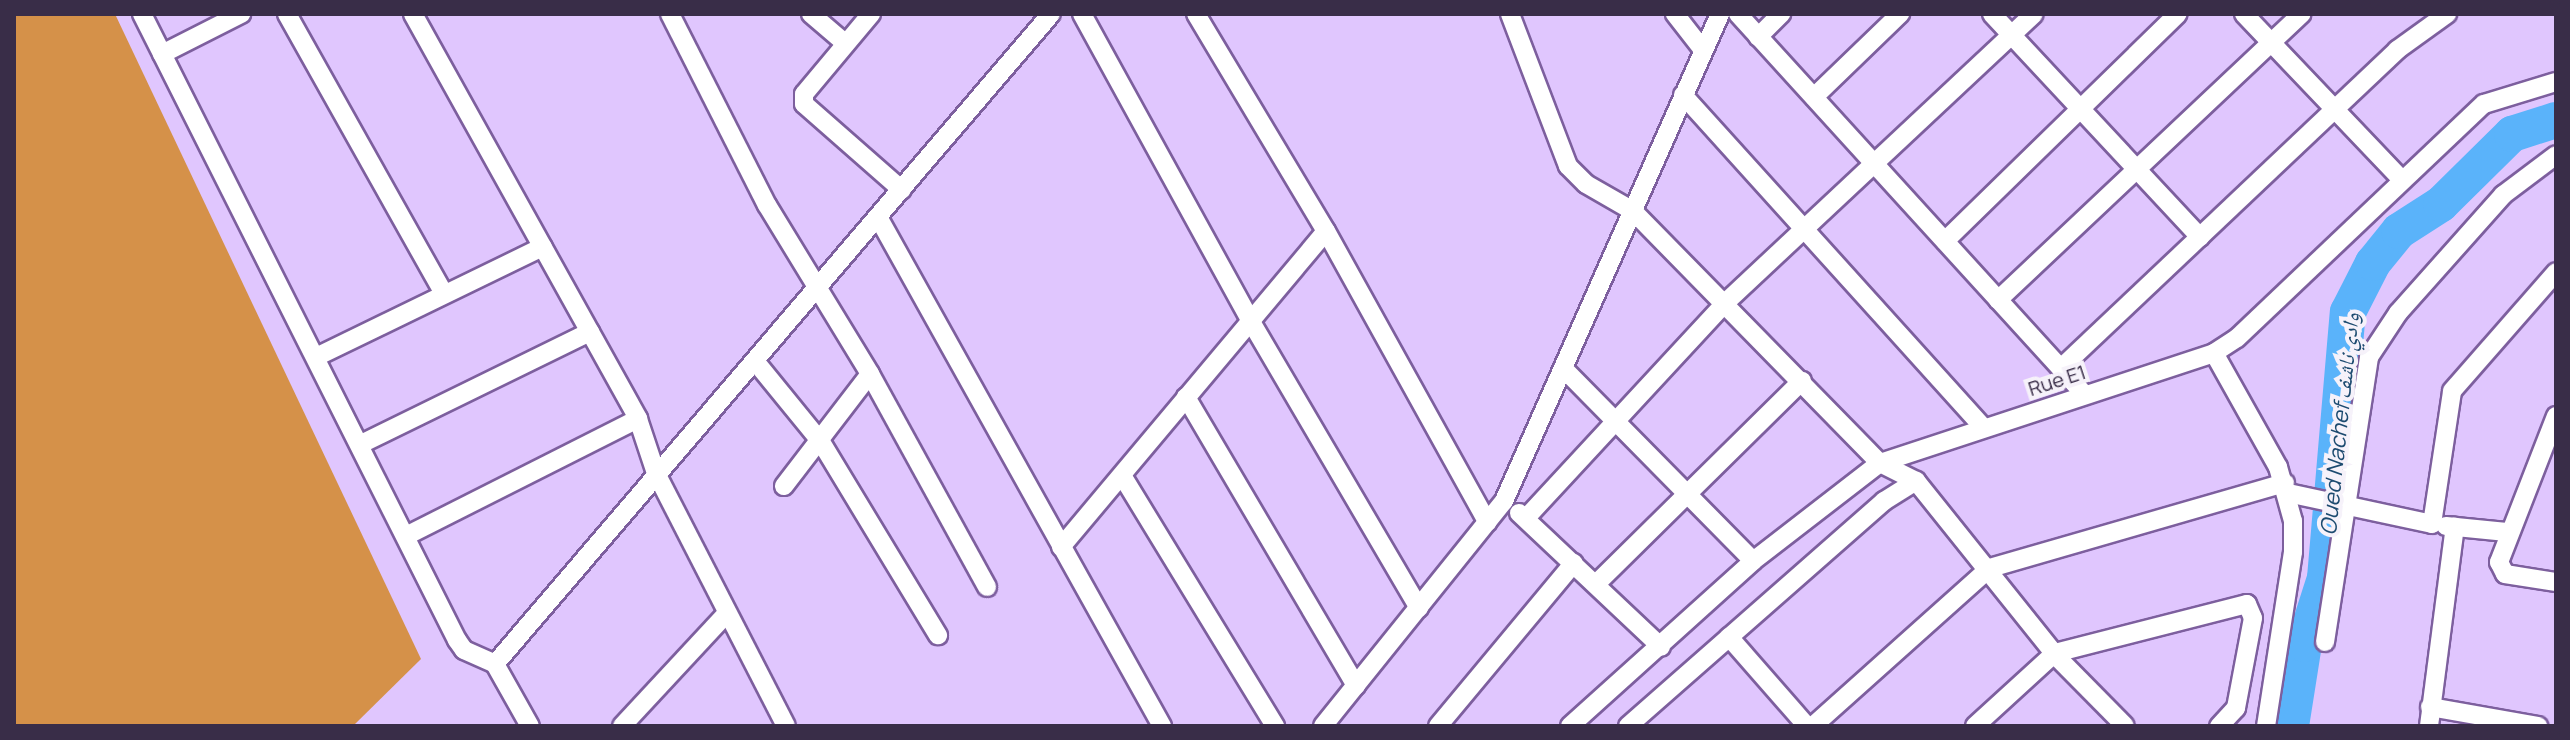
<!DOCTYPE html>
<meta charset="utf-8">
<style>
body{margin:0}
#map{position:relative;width:2570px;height:740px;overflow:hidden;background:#e0c6fe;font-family:Manrope,"Noto Naskh Arabic",sans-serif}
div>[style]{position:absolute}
.green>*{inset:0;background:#d59149}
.river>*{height:36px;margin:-18px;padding:0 18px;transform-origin:18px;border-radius:18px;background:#5ab3fa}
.roads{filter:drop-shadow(2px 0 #7d5f9e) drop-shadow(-2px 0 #7d5f9e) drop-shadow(0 2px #7d5f9e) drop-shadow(0 -2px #7d5f9e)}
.street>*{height:18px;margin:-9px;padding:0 9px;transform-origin:9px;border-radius:9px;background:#fff}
span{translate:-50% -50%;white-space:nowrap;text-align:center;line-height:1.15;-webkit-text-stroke:8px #f6f2fa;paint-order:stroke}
.street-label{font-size:20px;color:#392d48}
.water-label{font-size:22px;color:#1d4b70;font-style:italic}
.frame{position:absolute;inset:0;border:16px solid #392d48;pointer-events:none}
</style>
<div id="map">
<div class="green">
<div style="clip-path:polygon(14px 14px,115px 14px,421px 659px,353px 726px,14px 726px)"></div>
</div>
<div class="river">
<div style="left:2291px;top:726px;width:83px;rotate:-81deg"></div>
<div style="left:2304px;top:644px;width:69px;rotate:-72.3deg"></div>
<div style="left:2325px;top:578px;width:267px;rotate:-85.1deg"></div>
<div style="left:2348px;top:312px;width:55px;rotate:-63deg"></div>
<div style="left:2373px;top:263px;width:41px;rotate:-50.9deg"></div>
<div style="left:2399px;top:231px;width:50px;rotate:-32.7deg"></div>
<div style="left:2441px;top:204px;width:100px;rotate:-44.6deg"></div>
<div style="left:2512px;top:134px;width:46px;rotate:-17.7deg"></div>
</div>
<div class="roads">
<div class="street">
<div style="left:142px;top:14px;width:701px;rotate:63.29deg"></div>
<div style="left:457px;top:640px;width:12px;rotate:55deg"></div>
<div style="left:464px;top:650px;width:34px;rotate:24deg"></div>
<div style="left:495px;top:664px;width:71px;rotate:60.6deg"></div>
<div style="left:287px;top:14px;width:321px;rotate:60.7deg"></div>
<div style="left:413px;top:14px;width:463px;rotate:60.9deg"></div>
<div style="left:638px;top:419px;width:57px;rotate:71.6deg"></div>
<div style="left:656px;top:473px;width:284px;rotate:62.8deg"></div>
<div style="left:670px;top:14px;width:214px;rotate:63.1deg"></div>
<div style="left:767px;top:205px;width:198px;rotate:58.6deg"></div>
<div style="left:870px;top:374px;width:243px;rotate:61.2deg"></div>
<div style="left:811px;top:14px;width:45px;rotate:40.5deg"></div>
<div style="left:871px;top:14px;width:104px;rotate:129.9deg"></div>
<div style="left:804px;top:94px;width:10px;rotate:90deg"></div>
<div style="left:804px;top:104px;width:130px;rotate:41.3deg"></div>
<div style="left:1082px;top:14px;width:349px;rotate:61.2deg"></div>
<div style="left:1250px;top:320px;width:334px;rotate:59.6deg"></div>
<div style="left:1196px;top:14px;width:253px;rotate:59.1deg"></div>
<div style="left:1326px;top:231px;width:333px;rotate:61deg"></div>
<div style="left:1510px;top:14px;width:163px;rotate:69.1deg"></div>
<div style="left:1568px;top:166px;width:25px;rotate:45deg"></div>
<div style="left:1586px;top:184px;width:54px;rotate:29.9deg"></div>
<div style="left:1633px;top:211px;width:353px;rotate:45.6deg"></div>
<div style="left:1880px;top:463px;width:40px;rotate:26.6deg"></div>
<div style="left:1916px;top:481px;width:227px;rotate:51.3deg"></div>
<div style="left:2058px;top:658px;width:95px;rotate:45.4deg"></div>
<div style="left:1675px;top:14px;width:46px;rotate:52.1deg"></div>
<div style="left:1738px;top:14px;width:514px;rotate:47.68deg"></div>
<div style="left:1992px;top:14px;width:305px;rotate:47deg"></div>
<div style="left:2244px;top:14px;width:228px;rotate:46.4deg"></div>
<div style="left:1758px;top:37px;width:33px;rotate:-45deg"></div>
<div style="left:162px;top:54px;width:89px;rotate:-26.9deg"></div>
<div style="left:1683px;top:95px;width:447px;rotate:47.9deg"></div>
<div style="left:1814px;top:97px;width:120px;rotate:-44deg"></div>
<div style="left:878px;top:217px;width:583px;rotate:60.84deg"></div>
<div style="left:1945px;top:241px;width:325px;rotate:-44.3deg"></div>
<div style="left:1998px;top:300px;width:417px;rotate:-43.3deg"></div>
<div style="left:2214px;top:353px;width:131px;rotate:60.7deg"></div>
<div style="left:2278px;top:467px;width:56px;rotate:74.5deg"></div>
<div style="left:2293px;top:521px;width:31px;rotate:90deg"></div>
<div style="left:2293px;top:552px;width:176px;rotate:98.8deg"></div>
<div style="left:316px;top:357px;width:252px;rotate:-25.9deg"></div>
<div style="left:755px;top:361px;width:104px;rotate:50.8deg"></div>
<div style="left:821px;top:442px;width:226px;rotate:58.8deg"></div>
<div style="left:1563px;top:368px;width:271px;rotate:45.4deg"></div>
<div style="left:2061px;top:368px;width:463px;rotate:-43.4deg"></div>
<div style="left:2397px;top:50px;width:62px;rotate:-35.8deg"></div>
<div style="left:1186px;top:397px;width:335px;rotate:59.5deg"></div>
<div style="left:2556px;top:416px;width:157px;rotate:111.3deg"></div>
<div style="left:2499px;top:562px;width:13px;rotate:63deg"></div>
<div style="left:2505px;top:574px;width:52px;rotate:8.9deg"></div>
<div style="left:361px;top:444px;width:255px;rotate:-26.1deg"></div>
<div style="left:1123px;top:477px;width:292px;rotate:58.6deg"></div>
<div style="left:784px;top:486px;width:141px;rotate:-52.5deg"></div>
<div style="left:2288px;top:493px;width:147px;rotate:12.1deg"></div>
<div style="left:2432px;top:524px;width:134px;rotate:-81.4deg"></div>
<div style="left:2452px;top:391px;width:158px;rotate:-48.8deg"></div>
<div style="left:1519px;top:513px;width:195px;rotate:43.3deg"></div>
<div style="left:1526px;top:518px;width:292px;rotate:-47.2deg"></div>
<div style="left:1724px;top:304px;width:424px;rotate:-43.1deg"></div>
<div style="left:2446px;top:526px;width:61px;rotate:5.6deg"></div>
<div style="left:406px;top:536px;width:260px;rotate:-26.8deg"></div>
<div style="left:1061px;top:547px;width:412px;rotate:-50deg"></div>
<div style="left:1597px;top:583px;width:288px;rotate:-44.6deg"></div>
<div style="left:1729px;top:637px;width:118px;rotate:48.8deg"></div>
<div style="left:2325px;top:642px;width:288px;rotate:-81.2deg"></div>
<div style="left:2369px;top:357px;width:53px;rotate:-56.6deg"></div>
<div style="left:2398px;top:313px;width:158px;rotate:-48.3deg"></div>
<div style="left:2503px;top:195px;width:66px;rotate:-37deg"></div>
<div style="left:495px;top:664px;width:855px;rotate:-49.46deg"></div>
<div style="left:2430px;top:707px;width:110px;rotate:10deg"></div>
<div style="left:622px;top:726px;width:153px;rotate:-47.1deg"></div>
<div style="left:1323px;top:726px;width:289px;rotate:-51.2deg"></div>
<div style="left:1504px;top:501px;width:533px;rotate:-66.08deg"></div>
<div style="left:1438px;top:726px;width:212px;rotate:-50.2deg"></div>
<div style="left:1570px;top:726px;width:246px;rotate:-42deg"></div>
<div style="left:1753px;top:561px;width:160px;rotate:-37.7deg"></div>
<div style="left:1880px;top:463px;width:352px;rotate:-18.2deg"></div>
<div style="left:2214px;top:353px;width:27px;rotate:-33deg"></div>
<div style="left:2237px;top:338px;width:340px;rotate:-43.5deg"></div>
<div style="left:2484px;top:104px;width:75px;rotate:-17deg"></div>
<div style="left:1628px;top:726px;width:341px;rotate:-41.3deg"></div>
<div style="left:1884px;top:501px;width:38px;rotate:-32deg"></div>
<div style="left:1813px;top:726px;width:237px;rotate:-41.8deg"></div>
<div style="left:1990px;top:568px;width:307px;rotate:-16.1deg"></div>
<div style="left:1975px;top:726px;width:108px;rotate:-42.4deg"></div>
<div style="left:2055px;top:653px;width:198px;rotate:-14.3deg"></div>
<div style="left:2247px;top:604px;width:15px;rotate:67deg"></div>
<div style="left:2253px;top:618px;width:92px;rotate:100.7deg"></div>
<div style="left:2236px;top:708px;width:25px;rotate:133deg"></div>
<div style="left:2429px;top:726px;width:201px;rotate:-82.6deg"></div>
</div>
</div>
<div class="street-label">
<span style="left:2057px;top:380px;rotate:-18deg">Rue E1</span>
</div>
<div class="water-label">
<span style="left:2340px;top:424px;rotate:-84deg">Oued Nachef وادي ناشف</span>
</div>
<div class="frame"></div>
</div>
